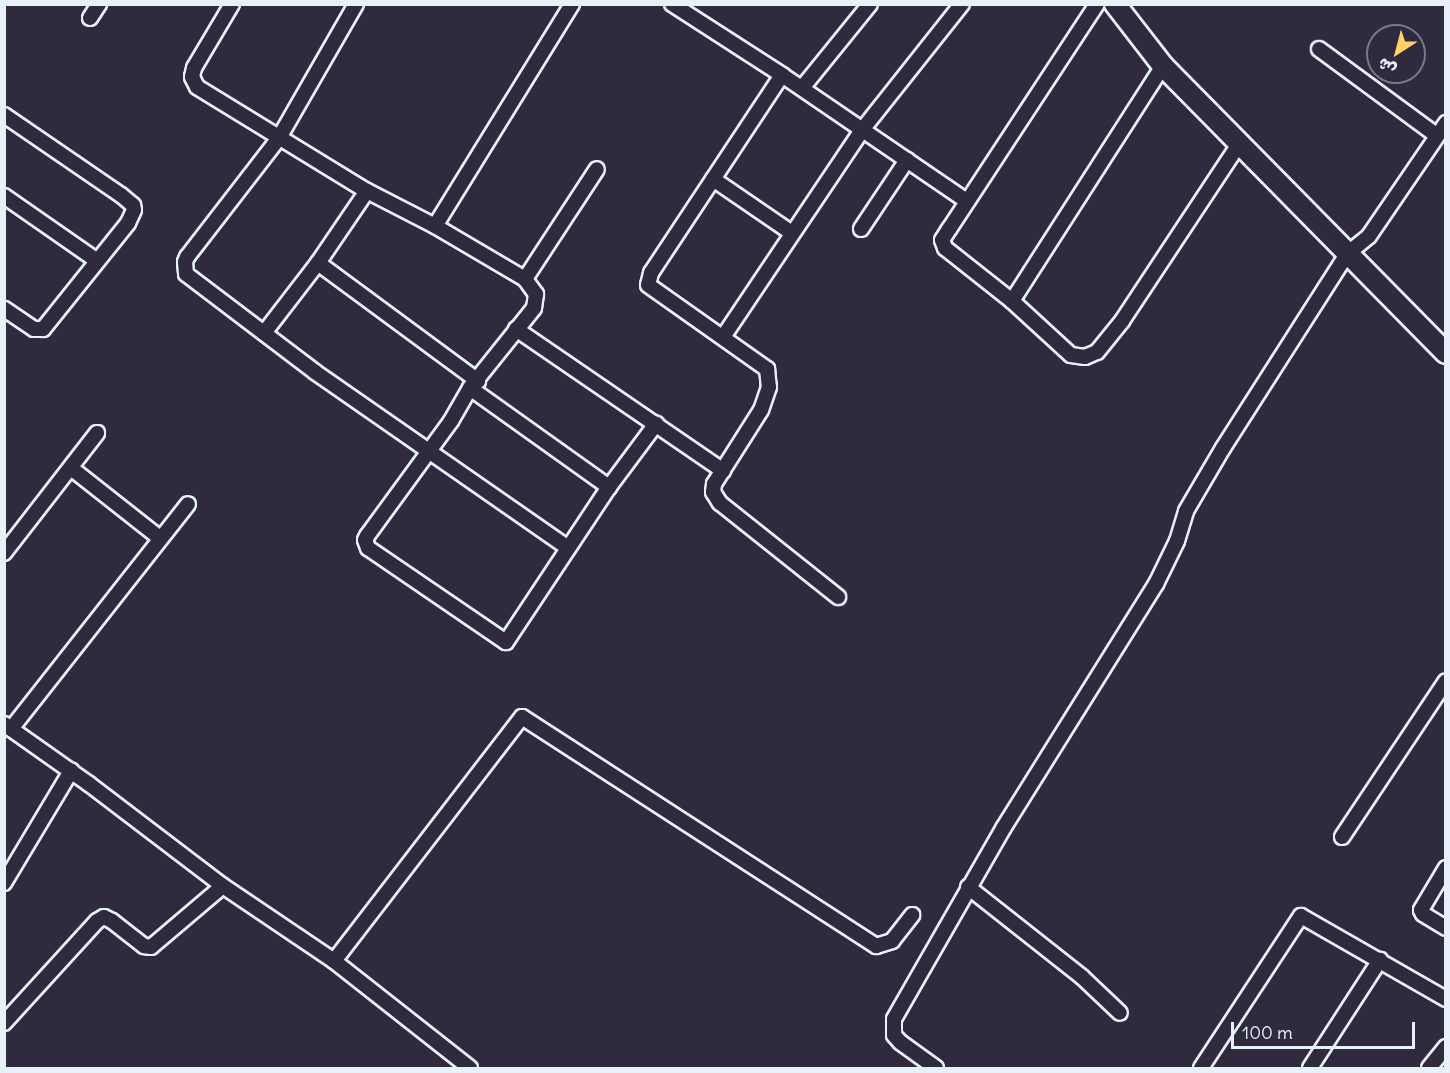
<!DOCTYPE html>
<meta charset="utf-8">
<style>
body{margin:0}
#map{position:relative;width:1450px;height:1073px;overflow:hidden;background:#2f2a3d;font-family:Delius,"Playpen Sans Arabic",sans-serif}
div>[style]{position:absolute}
.roads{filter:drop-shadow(2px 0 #e8f1f8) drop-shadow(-2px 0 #e8f1f8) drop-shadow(0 2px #e8f1f8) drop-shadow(0 -2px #e8f1f8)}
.minor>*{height:14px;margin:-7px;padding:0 7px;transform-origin:7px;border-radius:7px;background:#2f2a3d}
.secondary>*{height:20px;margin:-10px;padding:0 10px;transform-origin:10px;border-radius:10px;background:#2f2a3d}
span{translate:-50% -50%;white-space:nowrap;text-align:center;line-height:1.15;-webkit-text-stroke:5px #2f2a3d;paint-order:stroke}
.frame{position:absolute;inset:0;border:6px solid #e8f1f8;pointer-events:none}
.north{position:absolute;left:1366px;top:24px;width:60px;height:60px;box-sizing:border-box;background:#2f2a3d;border:2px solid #797a88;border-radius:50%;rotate:216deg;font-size:16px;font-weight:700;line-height:24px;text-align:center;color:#e8f1f8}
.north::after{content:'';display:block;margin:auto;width:21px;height:27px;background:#ffd166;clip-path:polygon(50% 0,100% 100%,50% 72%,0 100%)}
.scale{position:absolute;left:1231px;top:1022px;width:184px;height:27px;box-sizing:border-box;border:3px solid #e8f1f8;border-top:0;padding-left:8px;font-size:18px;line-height:21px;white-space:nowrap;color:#e8f1f8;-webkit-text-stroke:4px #2f2a3d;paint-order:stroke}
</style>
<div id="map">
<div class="roads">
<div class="minor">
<div style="left:232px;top:4px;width:74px;rotate:120.7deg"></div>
<div style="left:194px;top:68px;width:9px;rotate:103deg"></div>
<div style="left:192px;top:77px;width:11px;rotate:63deg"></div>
<div style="left:197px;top:87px;width:199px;rotate:31.5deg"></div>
<div style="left:367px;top:191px;width:76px;rotate:27.2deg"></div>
<div style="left:435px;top:226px;width:104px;rotate:30.5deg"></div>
<div style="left:525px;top:279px;width:19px;rotate:54deg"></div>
<div style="left:536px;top:294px;width:14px;rotate:98deg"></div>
<div style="left:534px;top:308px;width:102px;rotate:128.7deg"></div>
<div style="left:470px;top:388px;width:38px;rotate:120deg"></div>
<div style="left:451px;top:421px;width:142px;rotate:126.1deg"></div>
<div style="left:367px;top:536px;width:4px;rotate:117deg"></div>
<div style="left:365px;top:540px;width:9px;rotate:69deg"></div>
<div style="left:368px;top:548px;width:167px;rotate:34.3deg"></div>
<div style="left:506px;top:642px;width:186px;rotate:-56.4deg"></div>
<div style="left:609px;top:487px;width:79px;rotate:-53.3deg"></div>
<div style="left:356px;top:4px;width:155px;rotate:119.9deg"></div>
<div style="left:279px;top:138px;width:150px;rotate:127.7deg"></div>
<div style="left:187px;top:257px;width:5px;rotate:112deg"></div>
<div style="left:185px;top:262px;width:12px;rotate:85deg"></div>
<div style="left:186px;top:274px;width:162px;rotate:37.2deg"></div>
<div style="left:315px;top:372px;width:307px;rotate:34.8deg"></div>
<div style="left:672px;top:4px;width:131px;rotate:32.8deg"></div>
<div style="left:782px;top:75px;width:224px;rotate:34.3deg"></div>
<div style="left:1097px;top:4px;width:269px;rotate:123.3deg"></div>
<div style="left:949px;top:229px;width:13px;rotate:122deg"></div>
<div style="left:942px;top:240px;width:9px;rotate:69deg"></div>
<div style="left:945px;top:248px;width:85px;rotate:38.3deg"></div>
<div style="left:1012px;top:301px;width:80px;rotate:42.5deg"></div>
<div style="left:1071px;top:355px;width:14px;rotate:8deg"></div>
<div style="left:1085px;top:357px;width:13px;rotate:-23deg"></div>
<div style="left:1097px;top:352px;width:40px;rotate:-51deg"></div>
<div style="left:1122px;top:321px;width:212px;rotate:-56.5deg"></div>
<div style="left:90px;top:18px;width:17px;rotate:-57deg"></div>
<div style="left:1319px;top:49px;width:145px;rotate:36.3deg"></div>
<div style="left:782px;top:75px;width:237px;rotate:123.5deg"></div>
<div style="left:651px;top:273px;width:12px;rotate:104deg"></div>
<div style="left:648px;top:285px;width:146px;rotate:35.2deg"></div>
<div style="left:767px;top:369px;width:18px;rotate:84deg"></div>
<div style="left:769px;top:387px;width:24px;rotate:109deg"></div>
<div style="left:761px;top:410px;width:88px;rotate:122.4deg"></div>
<div style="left:714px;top:484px;width:8px;rotate:97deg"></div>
<div style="left:713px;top:492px;width:13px;rotate:58deg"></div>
<div style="left:720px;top:503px;width:151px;rotate:38.5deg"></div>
<div style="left:802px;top:88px;width:108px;rotate:-51deg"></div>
<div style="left:4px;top:115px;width:142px;rotate:34.4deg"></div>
<div style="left:121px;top:195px;width:16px;rotate:40deg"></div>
<div style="left:133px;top:205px;width:5px;rotate:79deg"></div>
<div style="left:134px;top:210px;width:14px;rotate:115deg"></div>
<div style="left:128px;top:223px;width:136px;rotate:128.7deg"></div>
<div style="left:43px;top:329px;width:9px;rotate:180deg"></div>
<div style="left:34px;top:329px;width:36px;rotate:-146deg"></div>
<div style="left:713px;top:179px;width:96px;rotate:34.4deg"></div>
<div style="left:4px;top:196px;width:112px;rotate:34.8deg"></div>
<div style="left:435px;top:226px;width:261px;rotate:-58.3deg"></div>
<div style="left:861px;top:229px;width:83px;rotate:-56.3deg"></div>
<div style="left:318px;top:263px;width:199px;rotate:36.4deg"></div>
<div style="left:525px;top:279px;width:131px;rotate:-56.8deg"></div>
<div style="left:1012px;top:301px;width:279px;rotate:-57.3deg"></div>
<div style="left:516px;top:329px;width:251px;rotate:34.4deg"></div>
<div style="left:264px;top:333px;width:88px;rotate:-52.4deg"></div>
<div style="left:318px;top:263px;width:87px;rotate:-55.8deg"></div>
<div style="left:723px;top:337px;width:249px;rotate:-56.1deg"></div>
<div style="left:862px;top:130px;width:161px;rotate:-51.6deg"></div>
<div style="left:470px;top:388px;width:171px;rotate:35.5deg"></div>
<div style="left:71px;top:468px;width:113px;rotate:38.2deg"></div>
<div style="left:4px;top:553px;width:152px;rotate:-52.2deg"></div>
<div style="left:4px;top:724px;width:104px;rotate:35.2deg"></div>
<div style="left:89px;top:784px;width:168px;rotate:37.3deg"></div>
<div style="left:223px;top:886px;width:134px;rotate:34deg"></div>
<div style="left:334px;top:961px;width:173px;rotate:38.2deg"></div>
<div style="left:11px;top:729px;width:286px;rotate:-51.8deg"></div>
<div style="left:1342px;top:837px;width:187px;rotate:-56.3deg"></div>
<div style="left:1446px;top:868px;width:49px;rotate:120.8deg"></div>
<div style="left:1421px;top:910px;width:4px;rotate:63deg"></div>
<div style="left:1423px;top:914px;width:27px;rotate:31deg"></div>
<div style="left:4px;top:883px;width:131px;rotate:-59.1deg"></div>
<div style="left:968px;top:887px;width:145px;rotate:38.3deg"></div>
<div style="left:1082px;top:977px;width:52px;rotate:43.5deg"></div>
<div style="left:334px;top:961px;width:308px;rotate:-52.4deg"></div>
<div style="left:522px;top:717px;width:422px;rotate:32.9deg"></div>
<div style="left:876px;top:946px;width:17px;rotate:-17deg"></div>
<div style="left:892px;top:941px;width:33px;rotate:-52deg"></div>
<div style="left:4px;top:1023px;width:138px;rotate:-47.6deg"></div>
<div style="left:97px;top:921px;width:8px;rotate:-30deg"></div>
<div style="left:104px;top:917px;width:9px;rotate:27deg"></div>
<div style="left:112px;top:921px;width:41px;rotate:38deg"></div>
<div style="left:144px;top:946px;width:7px;rotate:8deg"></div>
<div style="left:151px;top:947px;width:94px;rotate:-40.3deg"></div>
<div style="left:936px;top:1068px;width:44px;rotate:-144.2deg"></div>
<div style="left:900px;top:1042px;width:9px;rotate:-131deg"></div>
<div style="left:894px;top:1035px;width:16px;rotate:-90deg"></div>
<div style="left:894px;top:1019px;width:221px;rotate:-60.2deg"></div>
<div style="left:1004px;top:827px;width:287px;rotate:-58deg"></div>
<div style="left:1156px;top:584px;width:48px;rotate:-64deg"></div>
<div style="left:1177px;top:541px;width:31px;rotate:-73deg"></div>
<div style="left:1186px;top:511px;width:73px;rotate:-59.6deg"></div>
<div style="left:1223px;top:448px;width:230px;rotate:-57.4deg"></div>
<div style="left:1347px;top:254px;width:28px;rotate:-39deg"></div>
<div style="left:1369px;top:236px;width:137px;rotate:-55.7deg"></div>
<div style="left:1201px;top:1068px;width:182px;rotate:-56.7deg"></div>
<div style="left:1301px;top:916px;width:167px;rotate:29.8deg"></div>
<div style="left:1310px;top:1068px;width:129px;rotate:-57.1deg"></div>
<div style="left:1429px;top:1068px;width:27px;rotate:-51deg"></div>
</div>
<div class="secondary">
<div style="left:1115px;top:4px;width:78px;rotate:52.3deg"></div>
<div style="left:1163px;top:66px;width:403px;rotate:45.4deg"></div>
</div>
</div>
<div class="frame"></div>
<div class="north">ش</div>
<div class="scale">100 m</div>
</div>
